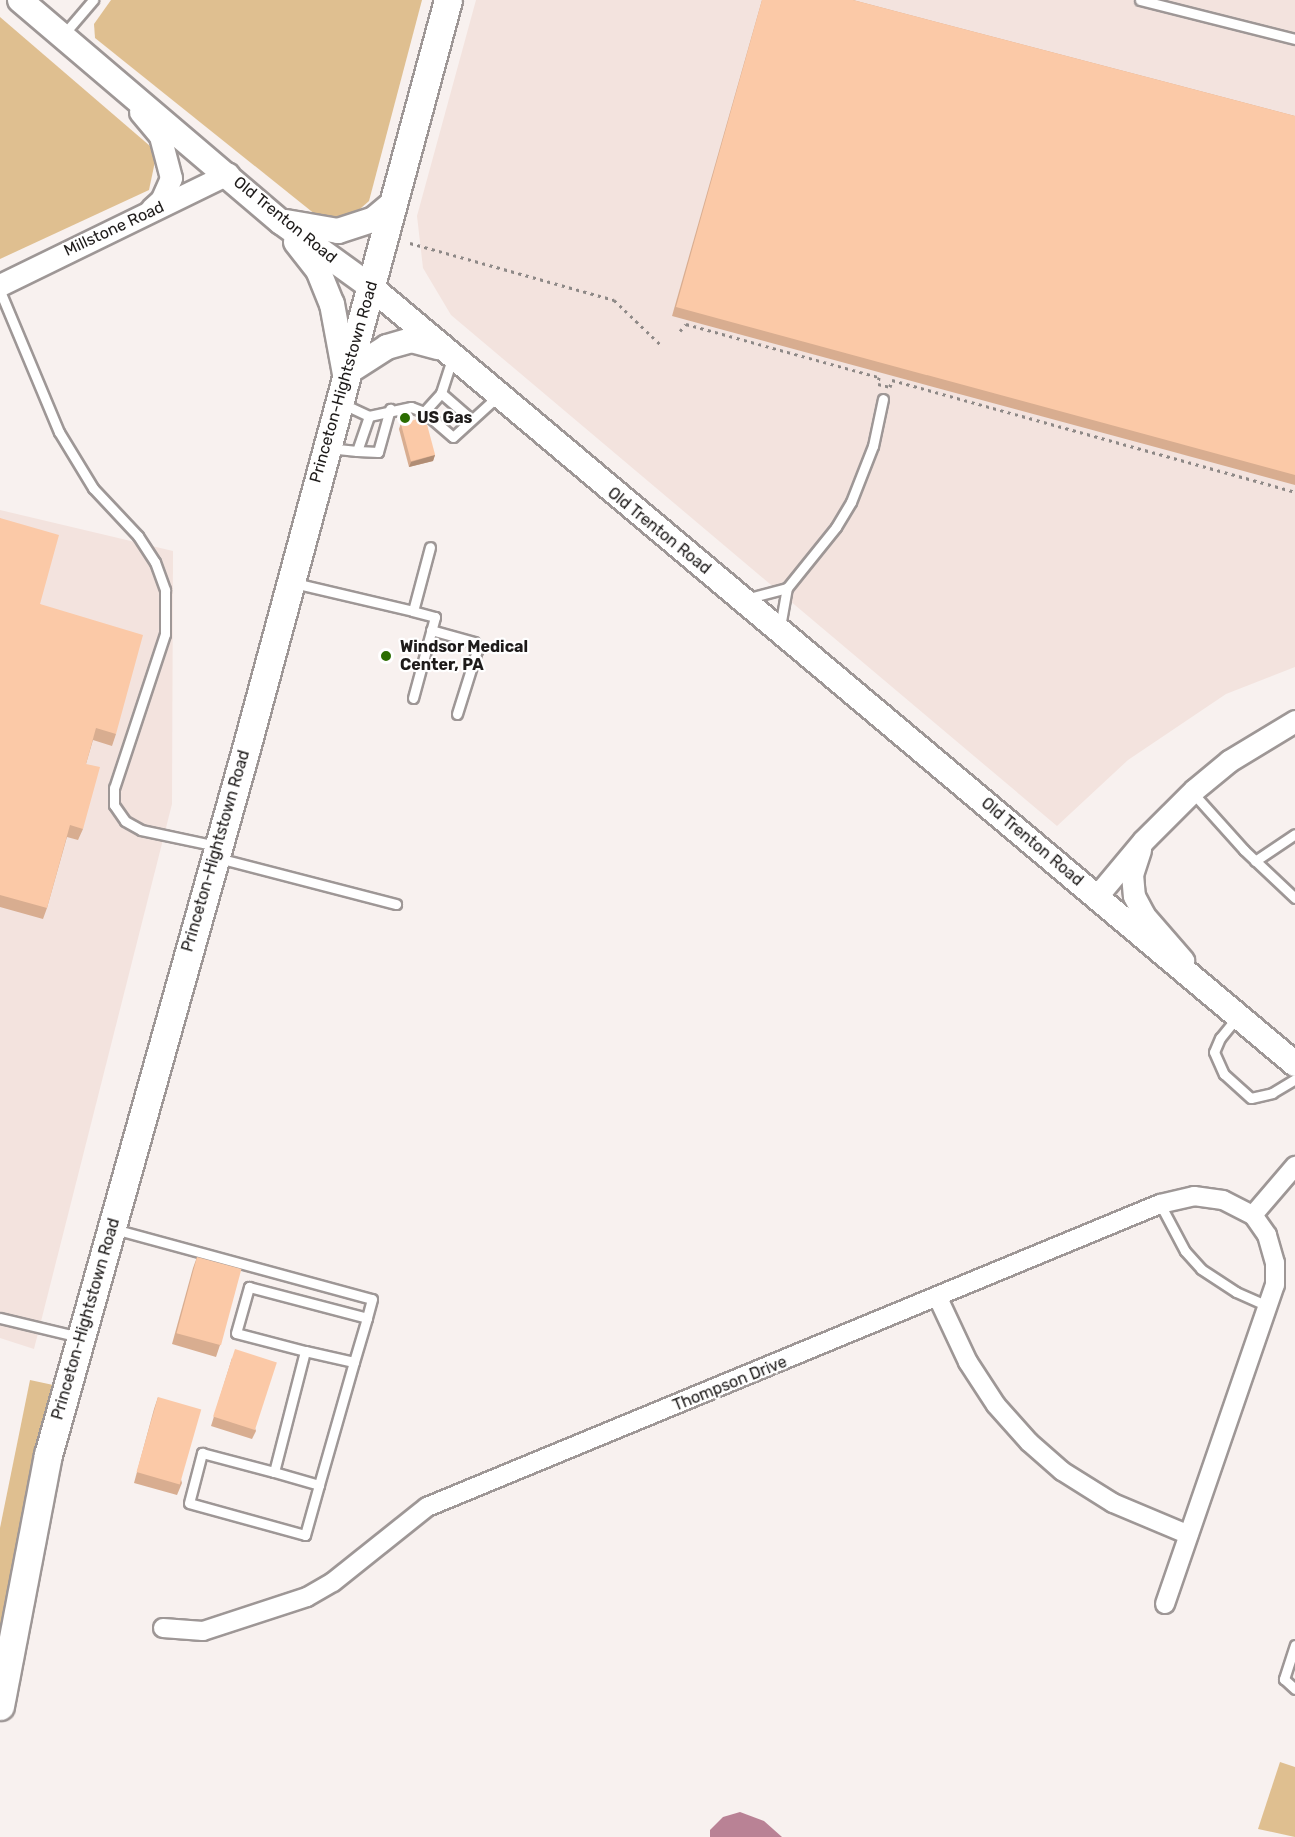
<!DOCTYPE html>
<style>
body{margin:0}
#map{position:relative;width:1295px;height:1837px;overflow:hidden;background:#f8f1ef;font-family:Rubik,sans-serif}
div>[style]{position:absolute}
.built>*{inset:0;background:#f3e3de}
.green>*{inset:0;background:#dfbf90}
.water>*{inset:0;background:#b98295}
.path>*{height:3px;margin-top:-1.5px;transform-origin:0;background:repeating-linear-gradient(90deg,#8e8987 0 3px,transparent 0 7.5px)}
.roads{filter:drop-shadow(2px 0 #9e9796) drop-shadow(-2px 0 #9e9796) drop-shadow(0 2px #9e9796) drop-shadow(0 -2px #9e9796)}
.service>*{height:9px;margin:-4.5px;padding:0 4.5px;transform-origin:4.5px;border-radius:4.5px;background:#fff}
.minor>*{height:18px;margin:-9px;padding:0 9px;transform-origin:9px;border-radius:9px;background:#fff}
.tertiary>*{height:21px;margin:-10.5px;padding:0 10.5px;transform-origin:10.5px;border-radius:10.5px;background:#fff}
.secondary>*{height:24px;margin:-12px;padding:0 12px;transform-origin:12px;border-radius:12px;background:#fff}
.primary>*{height:27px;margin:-13.5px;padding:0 13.5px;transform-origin:13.5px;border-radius:13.5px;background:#fff}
.wall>*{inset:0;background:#d8ad90}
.shaded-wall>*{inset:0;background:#b08d75}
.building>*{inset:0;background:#fbc9a7;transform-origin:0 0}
.dots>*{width:16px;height:16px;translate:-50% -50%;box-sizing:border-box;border:3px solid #fff;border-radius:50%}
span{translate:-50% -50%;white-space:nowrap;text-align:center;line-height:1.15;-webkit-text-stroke:4.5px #fff;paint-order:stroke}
.street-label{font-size:16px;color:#1e1b1a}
.poi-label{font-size:16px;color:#1e1b1a;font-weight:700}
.left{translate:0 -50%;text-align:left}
</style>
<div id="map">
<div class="built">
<div style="clip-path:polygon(476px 0,1295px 0,1295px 667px,1226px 694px,1128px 760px,1057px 826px,451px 315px,423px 268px,417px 216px)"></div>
<div style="clip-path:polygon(0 510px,173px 551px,172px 804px,34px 1349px,0 1338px)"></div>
</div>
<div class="green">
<div style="clip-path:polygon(111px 0,422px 0,369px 201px,352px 216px,321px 219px,95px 38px,94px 24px)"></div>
<div style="clip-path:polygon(0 17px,157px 152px,149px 190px,0 259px)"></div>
<div style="clip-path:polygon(30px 1380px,67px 1388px,0 1637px,0 1528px)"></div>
<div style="clip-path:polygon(1280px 1762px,1295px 1767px,1295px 1837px,1258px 1829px)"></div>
</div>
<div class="water">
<div style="clip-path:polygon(740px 1812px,764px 1821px,782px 1837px,710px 1837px,710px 1830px,723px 1817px)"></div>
</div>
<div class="path">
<div style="left:410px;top:243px;width:212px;rotate:15.6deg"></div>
<div style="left:614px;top:300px;width:65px;rotate:43.8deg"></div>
<div style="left:680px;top:331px;width:9px;rotate:-49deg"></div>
<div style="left:686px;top:324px;width:200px;rotate:15.4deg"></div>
<div style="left:879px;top:377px;width:7px;rotate:98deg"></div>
<div style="left:878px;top:384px;width:12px;rotate:14deg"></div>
<div style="left:890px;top:387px;width:7px;rotate:-74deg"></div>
<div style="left:892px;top:380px;width:418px;rotate:15.5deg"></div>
</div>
<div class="roads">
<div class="service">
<div style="left:1140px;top:0;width:160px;rotate:14.1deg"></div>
<div style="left:64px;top:34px;width:45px;rotate:-49.5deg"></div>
<div style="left:0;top:291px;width:153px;rotate:67.3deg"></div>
<div style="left:59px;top:432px;width:66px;rotate:58.7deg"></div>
<div style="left:93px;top:488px;width:66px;rotate:46.8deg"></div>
<div style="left:138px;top:536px;width:31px;rotate:57deg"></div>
<div style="left:155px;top:562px;width:30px;rotate:70deg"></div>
<div style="left:165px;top:590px;width:44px;rotate:90deg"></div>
<div style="left:165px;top:634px;width:162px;rotate:108.3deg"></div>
<div style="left:114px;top:788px;width:17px;rotate:90deg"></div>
<div style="left:114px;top:805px;width:19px;rotate:55deg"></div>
<div style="left:125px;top:821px;width:18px;rotate:29deg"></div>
<div style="left:141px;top:830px;width:78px;rotate:11.9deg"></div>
<div style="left:452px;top:359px;width:36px;rotate:108deg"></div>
<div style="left:441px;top:393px;width:40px;rotate:41deg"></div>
<div style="left:341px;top:403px;width:31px;rotate:25deg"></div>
<div style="left:424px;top:412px;width:25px;rotate:-48deg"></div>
<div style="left:328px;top:448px;width:29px;rotate:6deg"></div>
<div style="left:357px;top:451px;width:37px;rotate:-71deg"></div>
<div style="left:369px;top:416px;width:43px;rotate:-12.1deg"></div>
<div style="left:411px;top:407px;width:14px;rotate:21deg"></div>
<div style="left:424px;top:412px;width:38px;rotate:41deg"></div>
<div style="left:453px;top:437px;width:59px;rotate:-42.3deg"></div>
<div style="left:357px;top:451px;width:21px;rotate:3deg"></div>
<div style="left:378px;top:452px;width:45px;rotate:-74.4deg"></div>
<div style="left:294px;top:583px;width:122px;rotate:13.2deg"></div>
<div style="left:413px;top:611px;width:66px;rotate:-75.1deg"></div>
<div style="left:745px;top:599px;width:43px;rotate:-14.7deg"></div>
<div style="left:780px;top:627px;width:40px;rotate:-80deg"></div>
<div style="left:787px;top:588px;width:78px;rotate:-51.2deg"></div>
<div style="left:836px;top:527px;width:29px;rotate:-59deg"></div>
<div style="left:851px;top:502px;width:60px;rotate:-68.6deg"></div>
<div style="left:873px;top:446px;width:48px;rotate:-78deg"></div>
<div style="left:431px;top:630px;width:45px;rotate:15.6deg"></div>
<div style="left:474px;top:642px;width:9px;rotate:69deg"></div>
<div style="left:477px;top:650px;width:67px;rotate:107.4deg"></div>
<div style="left:413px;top:698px;width:84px;rotate:-74.8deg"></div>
<div style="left:435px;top:617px;width:23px;rotate:-165deg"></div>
<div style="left:1192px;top:792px;width:78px;rotate:48.1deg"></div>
<div style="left:1244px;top:850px;width:70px;rotate:43.3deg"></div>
<div style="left:218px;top:858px;width:184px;rotate:14.5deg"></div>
<div style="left:1255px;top:861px;width:48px;rotate:-34deg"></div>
<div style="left:1238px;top:1016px;width:28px;rotate:129deg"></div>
<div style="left:1220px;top:1038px;width:15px;rotate:113deg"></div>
<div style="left:1214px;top:1052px;width:24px;rotate:66deg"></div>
<div style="left:1224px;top:1074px;width:36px;rotate:42deg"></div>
<div style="left:1251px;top:1098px;width:22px;rotate:-13deg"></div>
<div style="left:1272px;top:1093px;width:27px;rotate:-31deg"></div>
<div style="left:1160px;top:1204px;width:53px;rotate:62deg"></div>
<div style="left:1185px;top:1251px;width:24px;rotate:48deg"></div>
<div style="left:1201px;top:1269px;width:42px;rotate:33.3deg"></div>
<div style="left:1236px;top:1292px;width:35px;rotate:24deg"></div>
<div style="left:114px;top:1229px;width:267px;rotate:15.2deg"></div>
<div style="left:372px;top:1299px;width:20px;rotate:105deg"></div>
<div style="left:367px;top:1318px;width:46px;rotate:106.5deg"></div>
<div style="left:354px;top:1362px;width:128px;rotate:105.9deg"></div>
<div style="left:319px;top:1485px;width:52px;rotate:105.6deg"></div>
<div style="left:305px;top:1535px;width:120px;rotate:-164.6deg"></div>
<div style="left:189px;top:1503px;width:52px;rotate:-75.4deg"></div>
<div style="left:202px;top:1453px;width:74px;rotate:14.8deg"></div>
<div style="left:274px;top:1472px;width:125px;rotate:-75.6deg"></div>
<div style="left:305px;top:1351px;width:71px;rotate:-165.4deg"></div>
<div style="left:236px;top:1333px;width:48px;rotate:-74.2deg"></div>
<div style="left:249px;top:1287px;width:122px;rotate:14.7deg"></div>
<div style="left:0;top:1318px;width:81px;rotate:13.5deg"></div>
<div style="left:305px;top:1351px;width:50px;rotate:12.7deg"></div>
<div style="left:274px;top:1472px;width:47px;rotate:16.1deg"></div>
<div style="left:1295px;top:1645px;width:36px;rotate:108deg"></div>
<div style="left:1284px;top:1679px;width:15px;rotate:42deg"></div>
</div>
<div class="minor">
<div style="left:938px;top:1298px;width:71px;rotate:64.9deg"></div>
<div style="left:968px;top:1362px;width:51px;rotate:56.9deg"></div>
<div style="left:996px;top:1405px;width:50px;rotate:48.3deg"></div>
<div style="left:1029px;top:1442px;width:44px;rotate:41.3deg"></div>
<div style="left:1062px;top:1471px;width:60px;rotate:32.1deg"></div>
<div style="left:1113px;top:1503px;width:82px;rotate:22.8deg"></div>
<div style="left:1165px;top:1604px;width:337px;rotate:-71deg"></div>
<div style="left:1275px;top:1285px;width:22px;rotate:-90deg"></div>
<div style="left:1275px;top:1263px;width:29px;rotate:-106deg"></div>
<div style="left:1267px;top:1235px;width:24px;rotate:-125deg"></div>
<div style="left:163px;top:1628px;width:40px;rotate:4.3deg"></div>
<div style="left:203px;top:1631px;width:109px;rotate:-18.1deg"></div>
<div style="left:307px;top:1597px;width:30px;rotate:-30deg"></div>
<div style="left:333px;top:1582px;width:120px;rotate:-38.6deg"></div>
<div style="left:427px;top:1507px;width:793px;rotate:-22.46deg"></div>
<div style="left:1160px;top:1204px;width:35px;rotate:-13deg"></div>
<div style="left:1194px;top:1196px;width:29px;rotate:8deg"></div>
<div style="left:1223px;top:1200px;width:34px;rotate:27deg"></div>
<div style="left:1253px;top:1215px;width:65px;rotate:-49.4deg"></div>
</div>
<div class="tertiary">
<div style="left:140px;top:112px;width:31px;rotate:50deg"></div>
<div style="left:160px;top:136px;width:43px;rotate:75.3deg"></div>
<div style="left:171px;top:178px;width:24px;rotate:114deg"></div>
<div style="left:161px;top:200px;width:13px;rotate:138deg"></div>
<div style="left:0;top:285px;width:254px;rotate:-26deg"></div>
<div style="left:1140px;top:850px;width:25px;rotate:108deg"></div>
<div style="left:1132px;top:874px;width:22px;rotate:85deg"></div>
<div style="left:1134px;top:896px;width:21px;rotate:62deg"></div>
<div style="left:1144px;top:915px;width:60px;rotate:49.1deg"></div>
<div style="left:1097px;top:896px;width:72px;rotate:-50.1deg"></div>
<div style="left:1143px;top:841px;width:72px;rotate:-45deg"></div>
<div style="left:1194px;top:790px;width:45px;rotate:-39.6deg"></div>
<div style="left:1229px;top:761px;width:77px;rotate:-31.2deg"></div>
</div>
<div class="secondary">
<div style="left:20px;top:0;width:343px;rotate:40.4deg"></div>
<div style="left:281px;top:222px;width:111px;rotate:35.8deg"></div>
<div style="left:371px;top:287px;width:1207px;rotate:40.06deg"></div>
<div style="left:286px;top:222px;width:53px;rotate:9.8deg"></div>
<div style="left:338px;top:231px;width:38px;rotate:-18deg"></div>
<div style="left:374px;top:219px;width:23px;rotate:-40deg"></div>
<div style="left:296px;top:242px;width:36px;rotate:52deg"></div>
<div style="left:318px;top:270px;width:37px;rotate:68deg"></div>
<div style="left:332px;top:304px;width:71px;rotate:79.5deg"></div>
<div style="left:345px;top:374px;width:50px;rotate:-32.7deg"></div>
<div style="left:387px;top:347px;width:25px;rotate:-16deg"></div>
<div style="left:411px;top:340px;width:28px;rotate:15deg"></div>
</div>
<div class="primary">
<div style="left:0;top:1706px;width:256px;rotate:-79.2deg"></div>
<div style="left:48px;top:1455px;width:726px;rotate:-74.34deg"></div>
<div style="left:244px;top:756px;width:783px;rotate:-74.9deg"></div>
</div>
</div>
<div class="wall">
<div style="clip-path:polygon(762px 0,853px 0,1295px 116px,1295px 485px,672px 316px)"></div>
<div style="clip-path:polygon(401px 423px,435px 455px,433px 461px,409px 467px,399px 429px)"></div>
<div style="clip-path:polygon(0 518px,40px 604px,116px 734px,112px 746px,93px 740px,86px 764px,83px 829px,78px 840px,67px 837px,47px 908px,43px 919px,0 907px)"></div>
<div style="clip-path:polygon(197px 1257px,220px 1345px,216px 1357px,172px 1344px,193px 1268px)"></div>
<div style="clip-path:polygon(232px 1358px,256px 1431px,252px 1439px,211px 1426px)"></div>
<div style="clip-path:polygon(158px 1397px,182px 1483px,177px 1495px,134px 1483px,154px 1409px)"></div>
</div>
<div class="shaded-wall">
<div style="clip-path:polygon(435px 455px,433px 461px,409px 467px,411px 462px)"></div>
</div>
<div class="building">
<div style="clip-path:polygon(762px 0,853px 0,1295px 116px,1295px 475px,676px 307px)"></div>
<div style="left:425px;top:417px;width:39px;height:25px;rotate:75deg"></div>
<div style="clip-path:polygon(0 518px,59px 535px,40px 604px,143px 635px,116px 734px,96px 728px,86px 764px,100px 767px,83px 829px,70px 825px,47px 908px,0 895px)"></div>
<div style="left:197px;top:1257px;width:46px;height:79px;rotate:15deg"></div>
<div style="left:235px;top:1349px;width:44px;height:71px;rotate:18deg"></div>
<div style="left:158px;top:1397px;width:45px;height:78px;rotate:16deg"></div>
</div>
<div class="dots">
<div style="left:405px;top:418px;background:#2b6c00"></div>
<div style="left:386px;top:656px;background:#2b6c00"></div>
</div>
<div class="street-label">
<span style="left:285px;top:220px;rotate:39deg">Old Trenton Road</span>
<span style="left:114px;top:229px;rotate:-25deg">Millstone Road</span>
<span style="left:344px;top:382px;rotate:-74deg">Princeton-Hightstown Road</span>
<span style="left:659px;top:531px;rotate:39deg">Old Trenton Road</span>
<span style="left:1032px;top:842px;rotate:40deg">Old Trenton Road</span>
<span style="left:216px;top:851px;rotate:-74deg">Princeton-Hightstown Road</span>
<span style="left:86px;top:1319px;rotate:-74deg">Princeton-Hightstown Road</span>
<span style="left:730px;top:1384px;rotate:-22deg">Thompson Drive</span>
</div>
<div class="poi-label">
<span class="left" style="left:417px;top:418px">US Gas</span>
<span class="left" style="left:400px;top:656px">Windsor Medical<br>Center, PA</span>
</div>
</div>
